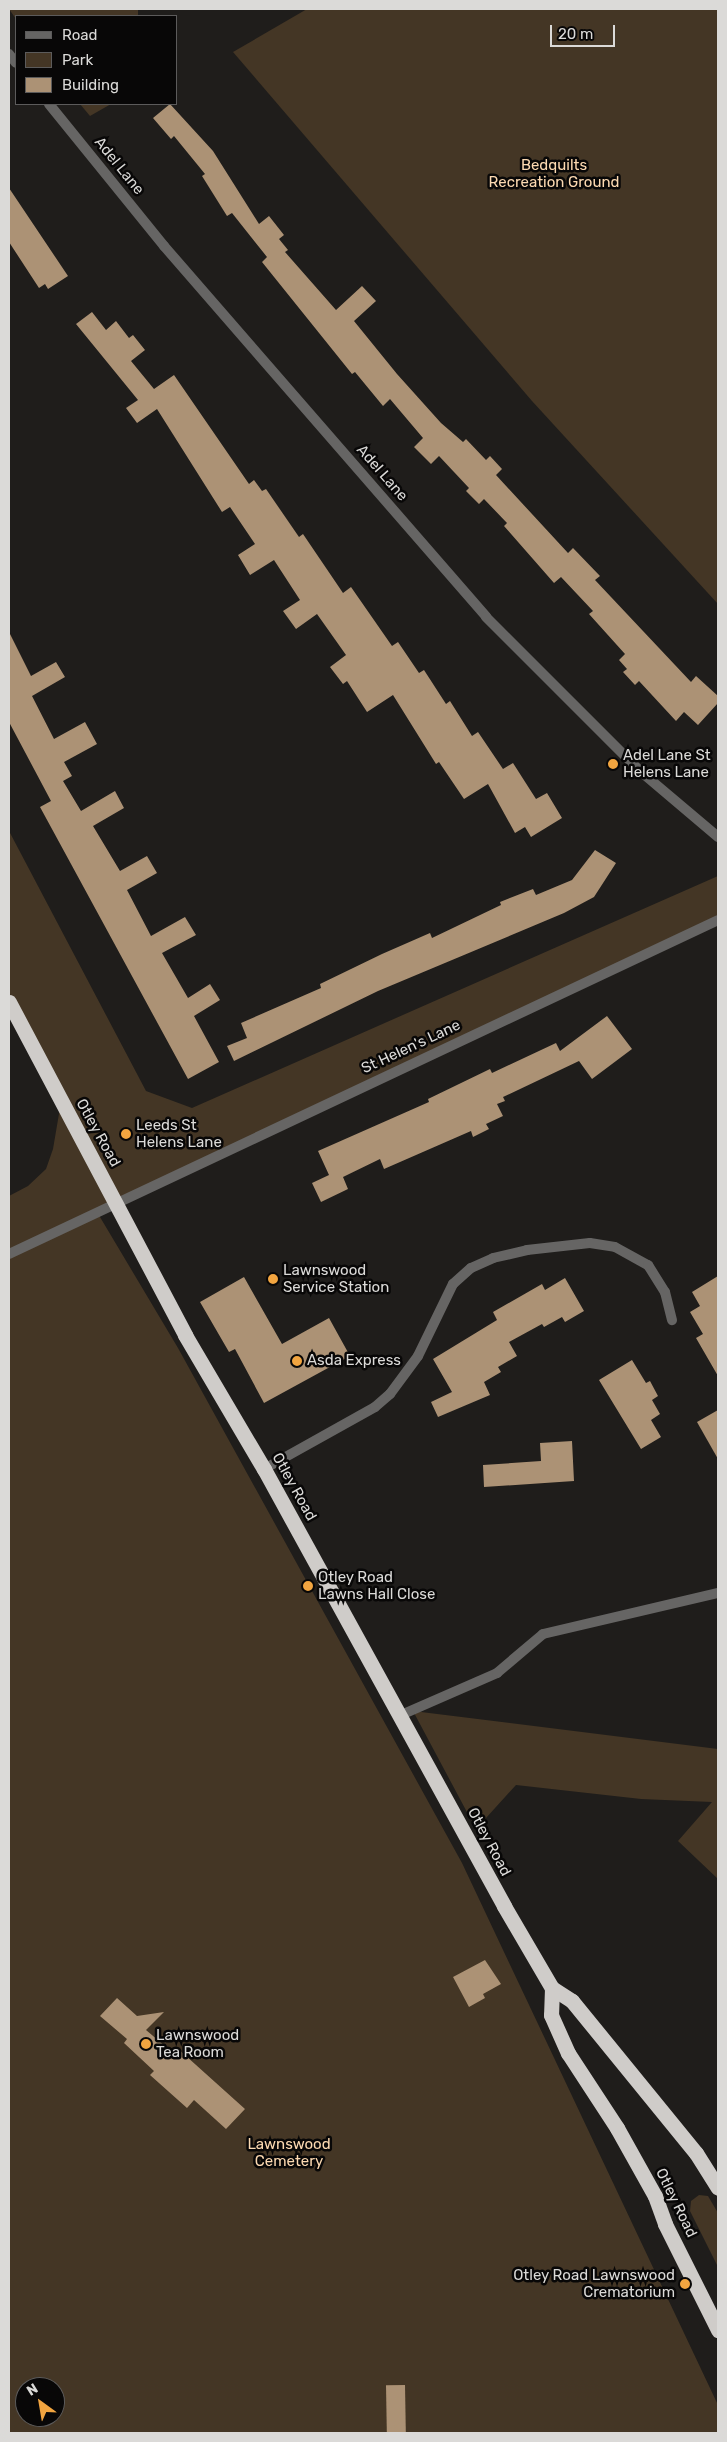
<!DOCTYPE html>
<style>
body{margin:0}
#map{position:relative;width:727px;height:2442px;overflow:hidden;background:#1f1d1b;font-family:Rubik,sans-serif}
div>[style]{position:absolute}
.green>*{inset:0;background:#443625}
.building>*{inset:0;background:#ac9275;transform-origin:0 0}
.street>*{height:10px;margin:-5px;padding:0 5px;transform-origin:5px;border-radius:5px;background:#666564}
.highway>*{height:15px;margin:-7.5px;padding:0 7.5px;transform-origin:7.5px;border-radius:7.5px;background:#cfccc9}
.dots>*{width:14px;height:14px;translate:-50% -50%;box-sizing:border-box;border:2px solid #080707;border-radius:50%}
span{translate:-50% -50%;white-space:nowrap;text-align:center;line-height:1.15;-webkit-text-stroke:5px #080707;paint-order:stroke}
.park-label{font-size:15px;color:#fcd9b1}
.street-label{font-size:15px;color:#dbdad8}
.poi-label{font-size:15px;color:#dbdad8}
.left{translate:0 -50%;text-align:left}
.right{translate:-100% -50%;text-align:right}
.frame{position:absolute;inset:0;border:10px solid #dbdad8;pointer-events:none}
.legend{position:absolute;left:15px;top:15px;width:162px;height:90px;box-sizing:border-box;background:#080707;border:1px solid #5c5b5b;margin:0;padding:6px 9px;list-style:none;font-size:15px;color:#dbdad8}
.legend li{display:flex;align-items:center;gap:10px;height:25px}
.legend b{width:25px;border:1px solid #5c5b5b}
.north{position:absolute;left:15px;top:2377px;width:50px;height:50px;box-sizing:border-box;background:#080707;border:1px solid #5c5b5b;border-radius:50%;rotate:328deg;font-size:14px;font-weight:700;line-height:20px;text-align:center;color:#dbdad8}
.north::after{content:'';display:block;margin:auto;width:18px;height:22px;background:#f2a540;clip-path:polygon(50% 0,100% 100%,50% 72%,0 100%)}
.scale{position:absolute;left:550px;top:25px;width:65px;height:22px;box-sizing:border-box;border:2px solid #dbdad8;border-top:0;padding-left:6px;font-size:15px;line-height:18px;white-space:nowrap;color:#dbdad8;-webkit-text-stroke:4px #080707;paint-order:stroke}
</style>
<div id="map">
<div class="green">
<div style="clip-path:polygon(9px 9px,138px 9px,138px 16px,16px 16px,16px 19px)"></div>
<div style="clip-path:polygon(307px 9px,718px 9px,718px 604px,532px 401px,233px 52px)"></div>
<div style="clip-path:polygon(80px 104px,111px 104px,90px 116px)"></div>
<div style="clip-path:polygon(evenodd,9px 831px,146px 1091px,192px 1108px,718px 876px,718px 920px,97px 1212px,178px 1348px,462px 1863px,718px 2405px,718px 2433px,9px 2433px,9px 1196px,28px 1186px,46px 1169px,53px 1149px,61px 1102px,9px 1002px,9px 831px,25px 2387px,55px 2387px,55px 2417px,25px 2417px,25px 2387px)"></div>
<div style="clip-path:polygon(413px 1711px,718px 1749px,718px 1879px,678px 1841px,712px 1802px,641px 1799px,516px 1785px,476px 1829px)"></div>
<div style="clip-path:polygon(699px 2195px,708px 2196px,718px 2213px,718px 2267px,690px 2211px,691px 2201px)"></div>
</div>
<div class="building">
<div style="clip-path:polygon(170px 104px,213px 151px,259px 224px,269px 216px,284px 235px,279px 239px,288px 250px,285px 252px,336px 310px,362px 286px,376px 301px,354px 321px,397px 374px,441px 423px,463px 442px,466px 439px,486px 460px,490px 456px,502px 469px,496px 475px,568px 553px,573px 548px,600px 576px,595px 580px,691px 682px,696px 676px,718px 696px,718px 703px,698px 725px,684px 712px,676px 721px,639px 681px,635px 685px,623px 672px,627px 669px,619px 660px,625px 654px,589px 614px,593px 611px,561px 577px,554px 583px,504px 526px,507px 523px,484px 499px,479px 504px,466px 491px,469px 488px,439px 456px,431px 464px,414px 447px,423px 438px,390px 399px,383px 406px,355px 372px,352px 374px,262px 262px,267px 257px,232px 213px,227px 216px,202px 176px,205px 174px,174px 136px,171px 139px,153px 118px)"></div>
<div style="clip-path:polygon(9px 188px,68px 276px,48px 289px,45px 284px,39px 288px,9px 242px)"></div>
<div style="clip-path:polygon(92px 312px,106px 330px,116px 321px,129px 338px,133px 335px,145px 350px,131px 361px,154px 389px,174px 375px,249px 484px,254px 480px,262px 491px,266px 489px,299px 537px,303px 534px,343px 593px,351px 587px,392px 646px,398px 642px,419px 673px,424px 670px,446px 704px,450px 701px,472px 736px,478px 732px,503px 769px,513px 763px,536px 799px,547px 793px,562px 818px,531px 837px,525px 827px,515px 833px,488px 784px,464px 799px,439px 762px,436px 764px,393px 695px,367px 712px,347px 681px,343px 684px,330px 667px,346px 655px,317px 614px,296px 629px,283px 611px,300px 600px,274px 560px,250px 575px,238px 555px,255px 544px,230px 507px,222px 512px,157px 409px,137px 423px,126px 408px,138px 400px,76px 324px)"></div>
<div style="clip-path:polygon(9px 632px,31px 676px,56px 662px,65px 677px,32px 696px,54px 739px,85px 722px,97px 744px,64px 762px,72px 776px,63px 781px,81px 811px,115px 791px,124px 808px,93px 826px,120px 871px,147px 856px,157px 873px,127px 890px,151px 936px,185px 917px,196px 935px,162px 953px,188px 998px,210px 984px,220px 1000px,194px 1016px,219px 1062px,188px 1079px,40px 807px,51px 801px,9px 722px)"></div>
<div style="clip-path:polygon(595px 850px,616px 863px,594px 897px,564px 913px,378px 991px,234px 1061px,227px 1046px,247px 1038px,241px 1023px,321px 988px,320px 984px,382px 954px,430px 933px,432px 938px,501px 905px,500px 902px,533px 889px,536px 895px,572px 880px)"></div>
<div style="clip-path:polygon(607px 1016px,632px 1049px,592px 1079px,579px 1061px,503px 1097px,505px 1101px,497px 1104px,503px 1116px,486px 1124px,489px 1129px,473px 1137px,471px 1131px,384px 1169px,380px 1159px,343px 1177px,348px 1189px,321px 1202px,312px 1183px,329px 1175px,318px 1151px,429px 1102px,428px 1099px,490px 1069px,492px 1073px,556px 1043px,560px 1051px)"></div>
<div style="clip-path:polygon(718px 1276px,718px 1376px,696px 1338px,703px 1334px,690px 1312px,700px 1306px,692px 1292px)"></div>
<div style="clip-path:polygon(244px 1277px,282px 1344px,329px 1318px,350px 1356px,264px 1403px,235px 1349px,229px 1352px,200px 1302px)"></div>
<div style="clip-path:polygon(565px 1278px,584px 1311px,565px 1322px,562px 1317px,544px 1327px,542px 1324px,509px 1342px,517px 1356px,498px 1367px,501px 1372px,484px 1382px,490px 1395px,438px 1417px,431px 1402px,452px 1392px,433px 1359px,497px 1320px,493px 1312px,542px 1284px,545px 1290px)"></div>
<div style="clip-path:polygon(632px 1360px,646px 1383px,650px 1381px,658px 1396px,652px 1400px,660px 1414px,651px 1420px,661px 1437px,641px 1449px,599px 1380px)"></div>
<div style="clip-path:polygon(718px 1410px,718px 1459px,697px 1422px)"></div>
<div style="clip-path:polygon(572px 1441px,574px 1481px,484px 1487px,483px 1465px,541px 1461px,540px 1443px)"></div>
<div style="clip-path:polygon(485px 1960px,501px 1984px,483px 1994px,485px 1998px,469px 2007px,453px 1977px)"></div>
<div style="clip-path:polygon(117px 1998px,137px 2016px,164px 2012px,146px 2030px,172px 2052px,176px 2047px,245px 2109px,226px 2129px,194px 2100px,187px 2108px,150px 2075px,154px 2071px,124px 2043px,127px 2039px,100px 2016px)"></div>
<div style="left:405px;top:2385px;width:48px;height:19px;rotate:89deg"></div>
</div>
<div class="street">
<div style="left:9px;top:54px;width:11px;rotate:52deg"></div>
<div style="left:49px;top:104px;width:183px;rotate:51deg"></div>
<div style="left:164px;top:246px;width:491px;rotate:49deg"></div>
<div style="left:486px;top:617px;width:218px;rotate:45deg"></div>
<div style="left:640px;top:771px;width:102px;rotate:40.2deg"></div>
<div style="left:9px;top:1254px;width:784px;rotate:-25.22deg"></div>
<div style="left:264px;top:1469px;width:127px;rotate:-29.2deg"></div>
<div style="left:375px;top:1407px;width:20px;rotate:-41deg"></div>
<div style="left:390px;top:1394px;width:47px;rotate:-53.6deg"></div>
<div style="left:418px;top:1356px;width:80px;rotate:-64.1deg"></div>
<div style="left:453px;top:1284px;width:24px;rotate:-42deg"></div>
<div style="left:471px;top:1268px;width:24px;rotate:-24deg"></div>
<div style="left:493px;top:1258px;width:35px;rotate:-13deg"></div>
<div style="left:527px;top:1250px;width:63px;rotate:-6.3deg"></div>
<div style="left:590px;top:1243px;width:25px;rotate:9deg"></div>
<div style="left:615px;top:1247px;width:38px;rotate:29deg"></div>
<div style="left:648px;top:1265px;width:32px;rotate:58deg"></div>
<div style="left:665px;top:1292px;width:29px;rotate:76deg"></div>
<div style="left:401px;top:1715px;width:105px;rotate:-23.6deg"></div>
<div style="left:497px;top:1673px;width:60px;rotate:-40.3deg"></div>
<div style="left:543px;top:1634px;width:180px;rotate:-13.2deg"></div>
</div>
<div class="highway">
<div style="left:9px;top:1002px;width:377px;rotate:62.1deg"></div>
<div style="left:185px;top:1335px;width:156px;rotate:59.5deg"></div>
<div style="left:264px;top:1469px;width:499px;rotate:61.2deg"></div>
<div style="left:504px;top:1906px;width:95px;rotate:59.7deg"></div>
<div style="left:552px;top:1988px;width:24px;rotate:33deg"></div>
<div style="left:572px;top:2001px;width:196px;rotate:50.8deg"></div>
<div style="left:696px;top:2153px;width:41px;rotate:57.8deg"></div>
<div style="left:552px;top:1988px;width:27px;rotate:92deg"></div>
<div style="left:551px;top:2015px;width:42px;rotate:65.9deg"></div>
<div style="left:568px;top:2053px;width:90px;rotate:56.8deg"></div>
<div style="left:617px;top:2128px;width:78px;rotate:60.8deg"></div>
<div style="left:655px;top:2196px;width:30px;rotate:70deg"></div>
<div style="left:665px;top:2224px;width:119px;rotate:63.4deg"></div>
</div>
<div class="dots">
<div style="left:613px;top:764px;background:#f2a540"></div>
<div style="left:126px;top:1134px;background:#f2a540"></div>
<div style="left:273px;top:1279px;background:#f2a540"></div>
<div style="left:297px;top:1361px;background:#f2a540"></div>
<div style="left:308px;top:1586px;background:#f2a540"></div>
<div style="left:146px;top:2044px;background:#f2a540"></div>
<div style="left:685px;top:2284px;background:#f2a540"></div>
</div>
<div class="park-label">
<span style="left:554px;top:174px">Bedquilts<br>Recreation Ground</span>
<span style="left:289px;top:2153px">Lawnswood<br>Cemetery</span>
</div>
<div class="street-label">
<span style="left:119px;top:166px;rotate:51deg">Adel Lane</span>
<span style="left:382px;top:473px;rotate:49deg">Adel Lane</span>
<span style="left:411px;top:1047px;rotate:-25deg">St Helen's Lane</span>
<span style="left:98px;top:1133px;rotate:61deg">Otley Road</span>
<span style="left:294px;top:1487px;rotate:61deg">Otley Road</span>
<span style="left:489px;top:1842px;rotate:62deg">Otley Road</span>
<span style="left:676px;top:2203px;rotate:64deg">Otley Road</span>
</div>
<div class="poi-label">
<span class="left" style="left:623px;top:764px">Adel Lane St<br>Helens Lane</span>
<span class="left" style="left:136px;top:1134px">Leeds St<br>Helens Lane</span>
<span class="left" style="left:283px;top:1279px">Lawnswood<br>Service Station</span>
<span class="left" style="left:307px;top:1361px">Asda Express</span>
<span class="left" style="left:318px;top:1586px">Otley Road<br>Lawns Hall Close</span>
<span class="left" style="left:156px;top:2044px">Lawnswood<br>Tea Room</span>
<span class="right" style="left:675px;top:2284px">Otley Road Lawnswood<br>Crematorium</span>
</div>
<div class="frame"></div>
<ul class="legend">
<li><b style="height:6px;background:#666564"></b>Road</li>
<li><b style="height:14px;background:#443625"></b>Park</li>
<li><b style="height:14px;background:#ac9275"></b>Building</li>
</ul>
<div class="north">N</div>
<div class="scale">20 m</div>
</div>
